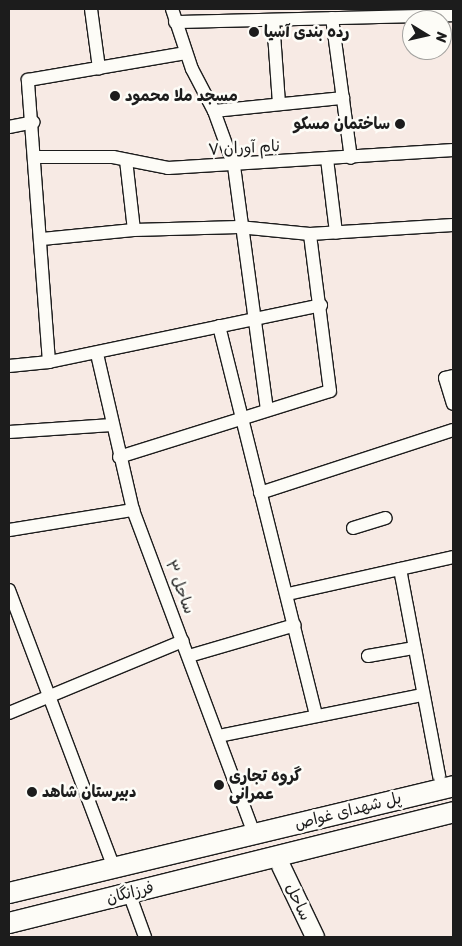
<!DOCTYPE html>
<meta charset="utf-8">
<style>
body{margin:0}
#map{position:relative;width:462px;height:946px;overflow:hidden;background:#f7eae4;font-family:Sriracha,"Playpen Sans Arabic",sans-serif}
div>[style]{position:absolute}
.roads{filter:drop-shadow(1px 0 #1c1c1c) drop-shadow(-1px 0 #1c1c1c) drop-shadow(0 1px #1c1c1c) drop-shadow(0 -1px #1c1c1c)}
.street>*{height:12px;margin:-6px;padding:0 6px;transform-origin:6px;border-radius:6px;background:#fdfcf7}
.secondary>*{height:18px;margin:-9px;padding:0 9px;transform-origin:9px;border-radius:9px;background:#fdfcf7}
.primary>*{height:20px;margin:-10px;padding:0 10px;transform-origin:10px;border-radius:10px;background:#fdfcf7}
.dots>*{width:14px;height:14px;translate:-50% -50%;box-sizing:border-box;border:2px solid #fdfcf7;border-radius:50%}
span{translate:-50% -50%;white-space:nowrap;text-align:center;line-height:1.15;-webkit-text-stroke:5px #fdfcf7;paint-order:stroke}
.poi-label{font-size:16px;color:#1c1c1c;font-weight:700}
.left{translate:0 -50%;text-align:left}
.right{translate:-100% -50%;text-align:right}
.street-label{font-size:16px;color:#1c1c1c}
.frame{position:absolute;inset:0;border:10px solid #1c1c1c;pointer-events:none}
.north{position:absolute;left:402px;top:10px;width:50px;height:50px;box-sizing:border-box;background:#fdfcf7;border:1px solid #a3a29f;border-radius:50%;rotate:99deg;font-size:14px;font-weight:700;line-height:20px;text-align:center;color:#1c1c1c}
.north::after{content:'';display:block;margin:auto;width:18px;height:22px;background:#1c1c1c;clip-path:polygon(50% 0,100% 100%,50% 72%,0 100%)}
</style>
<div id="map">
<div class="roads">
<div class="street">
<div style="left:91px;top:9px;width:60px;rotate:82.3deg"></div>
<div style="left:172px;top:9px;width:63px;rotate:71.6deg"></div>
<div style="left:192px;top:69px;width:47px;rotate:62.4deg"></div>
<div style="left:214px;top:111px;width:59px;rotate:70deg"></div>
<div style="left:234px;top:166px;width:245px;rotate:82.3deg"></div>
<div style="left:332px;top:18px;width:141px;rotate:82.3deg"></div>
<div style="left:273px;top:20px;width:84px;rotate:85.9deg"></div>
<div style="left:175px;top:22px;width:278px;rotate:-1.4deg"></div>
<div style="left:214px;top:111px;width:130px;rotate:-5.8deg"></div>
<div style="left:9px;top:127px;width:25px;rotate:-11deg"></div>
<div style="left:36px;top:157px;width:77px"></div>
<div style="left:113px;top:157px;width:56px;rotate:11.3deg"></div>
<div style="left:168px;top:168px;width:286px;rotate:-3.6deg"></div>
<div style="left:327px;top:159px;width:74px;rotate:83deg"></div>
<div style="left:126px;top:160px;width:70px;rotate:83.5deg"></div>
<div style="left:42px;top:239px;width:92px;rotate:-5.6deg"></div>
<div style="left:134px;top:230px;width:105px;rotate:-1.6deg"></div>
<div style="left:239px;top:227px;width:71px;rotate:5.6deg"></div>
<div style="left:310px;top:234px;width:143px;rotate:-3.6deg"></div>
<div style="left:219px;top:326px;width:402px;rotate:76deg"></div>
<div style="left:97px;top:354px;width:160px;rotate:77deg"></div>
<div style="left:133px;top:510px;width:337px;rotate:69.5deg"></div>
<div style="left:49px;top:362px;width:278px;rotate:-11.8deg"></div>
<div style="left:9px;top:366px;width:40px;rotate:-5.7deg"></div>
<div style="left:49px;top:362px;width:283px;rotate:-94.3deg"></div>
<div style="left:28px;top:80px;width:160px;rotate:-9.7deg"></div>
<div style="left:453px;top:376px;width:8px;rotate:166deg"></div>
<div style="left:445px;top:378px;width:27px;rotate:73deg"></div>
<div style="left:9px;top:432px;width:103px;rotate:-3.9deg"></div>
<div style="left:119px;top:457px;width:221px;rotate:-17.4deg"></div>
<div style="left:330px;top:391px;width:158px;rotate:-97.3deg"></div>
<div style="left:260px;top:493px;width:203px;rotate:-18.1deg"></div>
<div style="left:353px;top:528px;width:34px;rotate:-17deg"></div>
<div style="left:9px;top:530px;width:126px;rotate:-9.2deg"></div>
<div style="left:400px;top:569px;width:211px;rotate:79.3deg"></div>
<div style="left:9px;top:590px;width:297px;rotate:69.3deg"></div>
<div style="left:288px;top:594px;width:169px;rotate:-12.6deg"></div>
<div style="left:189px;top:656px;width:110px;rotate:-16.3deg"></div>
<div style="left:368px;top:656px;width:47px;rotate:-9.9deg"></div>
<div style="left:9px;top:713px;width:188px;rotate:-22.5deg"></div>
<div style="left:219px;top:736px;width:208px;rotate:-11.4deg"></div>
<div style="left:129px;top:893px;width:47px;rotate:70deg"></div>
</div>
<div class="secondary">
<div style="left:281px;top:866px;width:79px;rotate:64.4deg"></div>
</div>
<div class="primary">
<div style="left:9px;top:893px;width:457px;rotate:-13.5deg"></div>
<div style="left:9px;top:923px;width:458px;rotate:-14deg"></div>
</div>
</div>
<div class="dots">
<div style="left:254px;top:32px;background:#1c1c1c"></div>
<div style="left:115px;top:96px;background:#1c1c1c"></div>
<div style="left:400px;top:124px;background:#1c1c1c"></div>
<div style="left:219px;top:785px;background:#1c1c1c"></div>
<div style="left:32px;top:792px;background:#1c1c1c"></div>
</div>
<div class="poi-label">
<span class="left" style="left:264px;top:32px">رده بندی آسیا</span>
<span class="left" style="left:125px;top:96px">مسجد ملا محمود</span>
<span class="right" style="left:390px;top:124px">ساختمان مسکو</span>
<span class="left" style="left:229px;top:785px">گروه تجاری<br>عمرانی</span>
<span class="left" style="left:42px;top:792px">دبیرستان شاهد</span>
</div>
<div class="street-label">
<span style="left:244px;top:148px;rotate:-3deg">نام آوران ۷</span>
<span style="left:180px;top:587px;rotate:69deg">ساحل ۳</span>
<span style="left:348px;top:811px;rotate:-14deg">پل شهدای غواص</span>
<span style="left:130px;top:893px;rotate:-14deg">فرزانگان</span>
<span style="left:298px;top:902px;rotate:64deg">ساحل</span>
</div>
<div class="frame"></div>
<div class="north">N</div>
</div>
